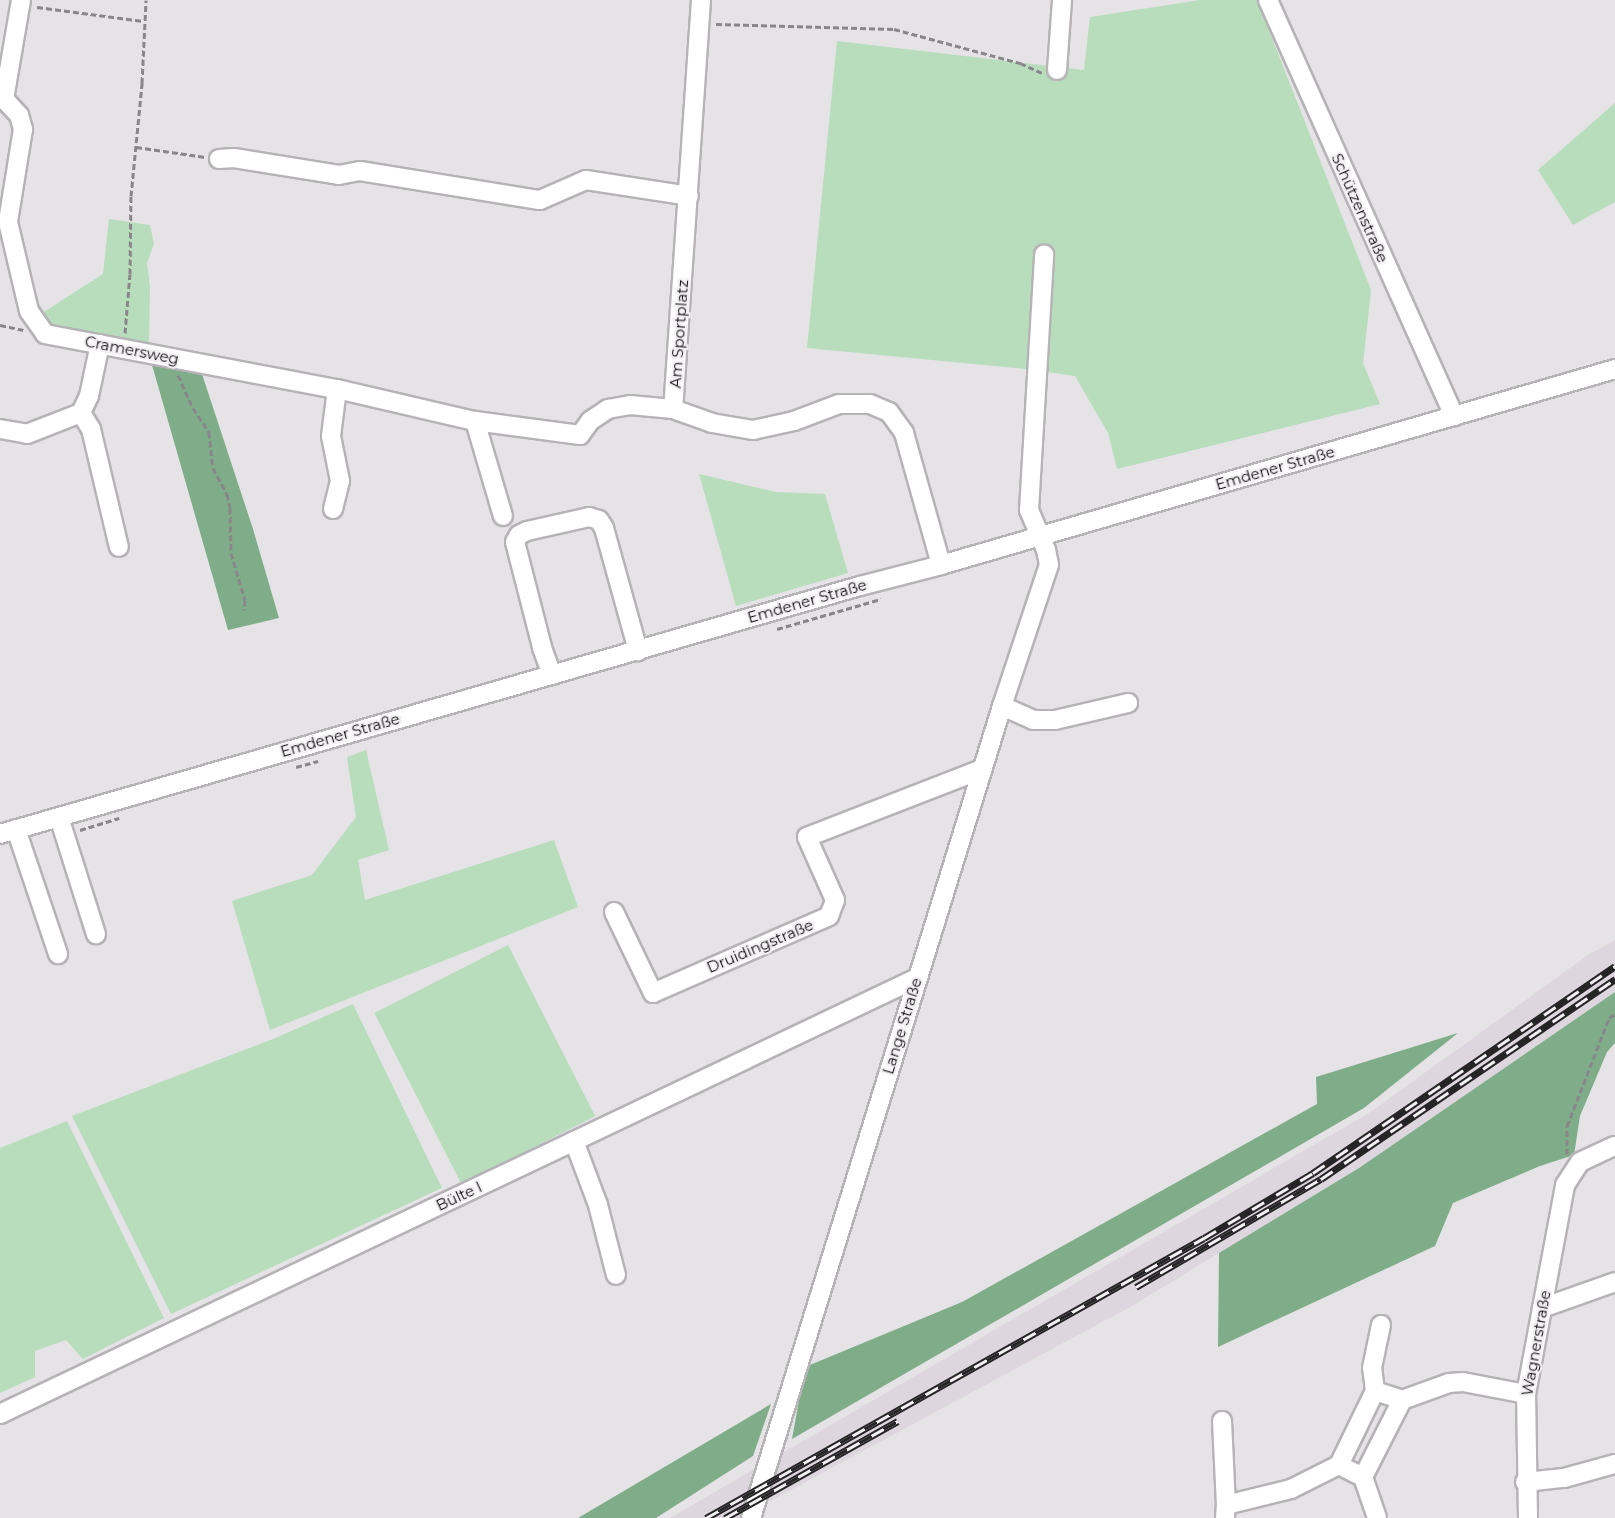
<!DOCTYPE html>
<meta charset="utf-8">
<style>
body{margin:0}
#map{position:relative;width:1615px;height:1518px;overflow:hidden;background:#e6e3e6;font-family:Montserrat,sans-serif}
div>[style]{position:absolute}
.built>*{inset:0;background:#ded6de}
.green>*{inset:0;background:#b7ddbd;transform-origin:0 0}
.forest>*{inset:0;background:#80ad89}
.path>*{height:3px;margin-top:-1.5px;transform-origin:0;background:repeating-linear-gradient(90deg,#888688 0 6px,transparent 0 9px)}
.roads{filter:drop-shadow(2px 0 #b6b3b6) drop-shadow(-2px 0 #b6b3b6) drop-shadow(0 2px #b6b3b6) drop-shadow(0 -2px #b6b3b6)}
.minor>*{height:18px;margin:-9px;padding:0 9px;transform-origin:9px;border-radius:9px;background:#fff}
.rail>*{height:7px;margin-top:-3.5px;transform-origin:0;background:repeating-linear-gradient(90deg,#f3f0f3 0 14px,#262526 0 28px);box-sizing:border-box;border-block:2px solid #262526}
span{translate:-50% -50%;white-space:nowrap;text-align:center;line-height:1.15;-webkit-text-stroke:4.5px #f3f0f3;paint-order:stroke}
.street-label{font-size:15px;color:#100f10}
</style>
<div id="map">
<div class="built">
<div style="clip-path:polygon(1615px 940px,1615px 992px,1359px 1168px,1132px 1306px,739px 1518px,670px 1518px,1369px 1113px,1588px 955px)"></div>
</div>
<div class="green">
<div style="clip-path:polygon(1200px 0,1257px 0,1371px 290px,1363px 363px,1380px 404px,1117px 469px,1108px 433px,1075px 376px,1026px 369px,807px 348px,837px 41px,1084px 70px,1090px 17px)"></div>
<div style="clip-path:polygon(1615px 103px,1615px 202px,1573px 225px,1538px 170px)"></div>
<div style="clip-path:polygon(109px 219px,150px 225px,154px 244px,147px 263px,150px 287px,149px 346px,50px 326px,39px 315px,103px 274px)"></div>
<div style="clip-path:polygon(699px 474px,776px 492px,825px 494px,848px 573px,736px 606px)"></div>
<div style="clip-path:polygon(366px 750px,389px 850px,358px 860px,365px 900px,554px 840px,578px 907px,270px 1030px,232px 901px,312px 875px,356px 817px,347px 757px)"></div>
<div style="left:508px;top:945px;width:192px;height:150px;rotate:63deg"></div>
<div style="clip-path:polygon(353px 1004px,442px 1188px,171px 1314px,72px 1116px,273px 1039px)"></div>
<div style="clip-path:polygon(67px 1121px,164px 1318px,83px 1359px,66px 1340px,35px 1351px,35px 1377px,0 1393px,0 1148px)"></div>
</div>
<div class="forest">
<div style="clip-path:polygon(152px 365px,202px 374px,253px 529px,279px 618px,228px 630px)"></div>
<div style="clip-path:polygon(1615px 992px,1615px 1043px,1607px 1052px,1580px 1116px,1574px 1155px,1540px 1166px,1453px 1203px,1435px 1246px,1218px 1347px,1219px 1253px,1359px 1168px)"></div>
<div style="clip-path:polygon(1458px 1033px,1364px 1108px,792px 1439px,805px 1367px,962px 1302px,1317px 1104px,1316px 1077px)"></div>
<div style="clip-path:polygon(771px 1404px,753px 1456px,656px 1518px,578px 1518px)"></div>
</div>
<div class="path">
<div style="left:37px;top:7px;width:107px;rotate:7.5deg"></div>
<div style="left:716px;top:24px;width:178px;rotate:1.6deg"></div>
<div style="left:894px;top:29px;width:131px;rotate:15.1deg"></div>
<div style="left:1020px;top:63px;width:24px;rotate:24deg"></div>
<div style="left:136px;top:147px;width:70px;rotate:8.2deg"></div>
<div style="left:0;top:325px;width:24px;rotate:12deg"></div>
<div style="left:125px;top:333px;width:59px;rotate:-85.2deg"></div>
<div style="left:130px;top:274px;width:78px;rotate:-89.3deg"></div>
<div style="left:131px;top:196px;width:114px;rotate:-84.4deg"></div>
<div style="left:142px;top:83px;width:83px;rotate:-87.2deg"></div>
<div style="left:178px;top:375px;width:36px;rotate:66deg"></div>
<div style="left:193px;top:408px;width:29px;rotate:56deg"></div>
<div style="left:209px;top:432px;width:36px;rotate:84deg"></div>
<div style="left:213px;top:468px;width:30px;rotate:62deg"></div>
<div style="left:227px;top:494px;width:14px;rotate:78deg"></div>
<div style="left:230px;top:508px;width:45px;rotate:88.7deg"></div>
<div style="left:231px;top:553px;width:49px;rotate:73.4deg"></div>
<div style="left:245px;top:600px;width:10px;rotate:96deg"></div>
<div style="left:777px;top:629px;width:108px;rotate:-16.1deg"></div>
<div style="left:296px;top:767px;width:23px;rotate:-15deg"></div>
<div style="left:80px;top:830px;width:41px;rotate:-17.1deg"></div>
<div style="left:1567px;top:1154px;width:28px;rotate:-90deg"></div>
<div style="left:1567px;top:1126px;width:116px;rotate:-68.7deg"></div>
<div style="left:1609px;top:1018px;width:7px;rotate:-34deg"></div>
</div>
<div class="roads">
<div class="minor">
<div style="left:21px;top:0;width:100px;rotate:99.7deg"></div>
<div style="left:4px;top:99px;width:22px;rotate:47deg"></div>
<div style="left:19px;top:115px;width:15px;rotate:74deg"></div>
<div style="left:23px;top:129px;width:94px;rotate:99.2deg"></div>
<div style="left:8px;top:222px;width:91px;rotate:76.7deg"></div>
<div style="left:29px;top:311px;width:28px;rotate:55deg"></div>
<div style="left:45px;top:334px;width:297px;rotate:10.7deg"></div>
<div style="left:337px;top:389px;width:142px;rotate:13.1deg"></div>
<div style="left:475px;top:421px;width:106px;rotate:7.6deg"></div>
<div style="left:580px;top:435px;width:17px;rotate:-54deg"></div>
<div style="left:590px;top:421px;width:22px;rotate:-34deg"></div>
<div style="left:608px;top:409px;width:22px;rotate:-10deg"></div>
<div style="left:630px;top:405px;width:43px;rotate:5.3deg"></div>
<div style="left:701px;top:0;width:410px;rotate:93.9deg"></div>
<div style="left:673px;top:409px;width:41px;rotate:19.7deg"></div>
<div style="left:712px;top:423px;width:42px;rotate:9.7deg"></div>
<div style="left:753px;top:430px;width:42px;rotate:-12.4deg"></div>
<div style="left:794px;top:421px;width:48px;rotate:-20.7deg"></div>
<div style="left:839px;top:404px;width:31px"></div>
<div style="left:870px;top:404px;width:21px;rotate:23deg"></div>
<div style="left:889px;top:412px;width:26px;rotate:54deg"></div>
<div style="left:904px;top:433px;width:137px;rotate:74.3deg"></div>
<div style="left:1268px;top:0;width:456px;rotate:65.9deg"></div>
<div style="left:1057px;top:70px;width:70px;rotate:-85.9deg"></div>
<div style="left:219px;top:159px;width:15px;rotate:-4deg"></div>
<div style="left:234px;top:158px;width:106px;rotate:9.2deg"></div>
<div style="left:339px;top:175px;width:21px;rotate:-11deg"></div>
<div style="left:360px;top:171px;width:182px;rotate:9.2deg"></div>
<div style="left:540px;top:200px;width:50px;rotate:-23.5deg"></div>
<div style="left:586px;top:180px;width:104px;rotate:8.8deg"></div>
<div style="left:81px;top:413px;width:19px;rotate:58deg"></div>
<div style="left:91px;top:429px;width:121px;rotate:76.7deg"></div>
<div style="left:475px;top:421px;width:99px;rotate:73.6deg"></div>
<div style="left:0;top:429px;width:27px;rotate:10deg"></div>
<div style="left:27px;top:434px;width:58px;rotate:-21.3deg"></div>
<div style="left:81px;top:413px;width:19px;rotate:-65deg"></div>
<div style="left:89px;top:396px;width:53px;rotate:-78.1deg"></div>
<div style="left:333px;top:509px;width:29px;rotate:-76deg"></div>
<div style="left:340px;top:481px;width:46px;rotate:-101.3deg"></div>
<div style="left:331px;top:436px;width:47px;rotate:-82.7deg"></div>
<div style="left:552px;top:675px;width:30px;rotate:-110deg"></div>
<div style="left:542px;top:647px;width:108px;rotate:-104.4deg"></div>
<div style="left:515px;top:542px;width:8px;rotate:-60deg"></div>
<div style="left:519px;top:535px;width:9px;rotate:-27deg"></div>
<div style="left:527px;top:531px;width:64px;rotate:-12.7deg"></div>
<div style="left:589px;top:517px;width:10px;rotate:17deg"></div>
<div style="left:599px;top:520px;width:9px;rotate:58deg"></div>
<div style="left:604px;top:528px;width:128px;rotate:74.5deg"></div>
<div style="left:1002px;top:706px;width:34px;rotate:24deg"></div>
<div style="left:1033px;top:720px;width:22px"></div>
<div style="left:1055px;top:720px;width:75px;rotate:-13.1deg"></div>
<div style="left:59px;top:817px;width:123px;rotate:72.5deg"></div>
<div style="left:16px;top:829px;width:132px;rotate:71.4deg"></div>
<div style="left:0;top:834px;width:895px;rotate:-16.09deg"></div>
<div style="left:860px;top:586px;width:84px;rotate:-14.5deg"></div>
<div style="left:941px;top:565px;width:702px;rotate:-16.21deg"></div>
<div style="left:614px;top:912px;width:90px;rotate:64.3deg"></div>
<div style="left:653px;top:993px;width:192px;rotate:-23.6deg"></div>
<div style="left:829px;top:916px;width:17px;rotate:-69deg"></div>
<div style="left:835px;top:900px;width:69px;rotate:-114deg"></div>
<div style="left:807px;top:837px;width:188px;rotate:-21.2deg"></div>
<div style="left:574px;top:1141px;width:68px;rotate:69.4deg"></div>
<div style="left:598px;top:1205px;width:72px;rotate:75.6deg"></div>
<div style="left:1542px;top:1308px;width:77px;rotate:-19.6deg"></div>
<div style="left:1375px;top:1391px;width:23px;rotate:-97deg"></div>
<div style="left:1372px;top:1368px;width:44px;rotate:-78.2deg"></div>
<div style="left:0;top:1414px;width:1015px;rotate:-25.43deg"></div>
<div style="left:1222px;top:1421px;width:84px;rotate:87.3deg"></div>
<div style="left:1339px;top:1465px;width:82px;rotate:-64.1deg"></div>
<div style="left:1375px;top:1391px;width:28px;rotate:18deg"></div>
<div style="left:1402px;top:1400px;width:50px;rotate:-19.9deg"></div>
<div style="left:1449px;top:1383px;width:14px;rotate:-4deg"></div>
<div style="left:1463px;top:1382px;width:64px;rotate:10.8deg"></div>
<div style="left:1363px;top:1477px;width:86px;rotate:-63.1deg"></div>
<div style="left:1363px;top:1477px;width:43px;rotate:71.1deg"></div>
<div style="left:1525px;top:1482px;width:39px;rotate:-6deg"></div>
<div style="left:1564px;top:1478px;width:53px;rotate:-15.4deg"></div>
<div style="left:751px;top:1518px;width:850px;rotate:-72.82deg"></div>
<div style="left:1002px;top:706px;width:149px;rotate:-71.6deg"></div>
<div style="left:1049px;top:565px;width:15px;rotate:-101deg"></div>
<div style="left:1046px;top:550px;width:43px;rotate:-113deg"></div>
<div style="left:1029px;top:510px;width:256px;rotate:-86.6deg"></div>
<div style="left:1225px;top:1518px;width:13px;rotate:-86deg"></div>
<div style="left:1226px;top:1505px;width:67px;rotate:-13.8deg"></div>
<div style="left:1291px;top:1489px;width:54px;rotate:-26.6deg"></div>
<div style="left:1339px;top:1465px;width:27px;rotate:27deg"></div>
<div style="left:1528px;top:1518px;width:124px;rotate:-90.9deg"></div>
<div style="left:1526px;top:1394px;width:213px;rotate:-79.4deg"></div>
<div style="left:1565px;top:1185px;width:27px;rotate:-57deg"></div>
<div style="left:1580px;top:1162px;width:38px;rotate:-25deg"></div>
</div>
</div>
<div class="rail">
<div style="left:1136px;top:1287px;width:214px;rotate:-30.3deg"></div>
<div style="left:1321px;top:1179px;width:356px;rotate:-34.2deg"></div>
<div style="left:706px;top:1518px;width:571px;rotate:-29.35deg"></div>
<div style="left:1204px;top:1238px;width:127px;rotate:-30.8deg"></div>
<div style="left:1313px;top:1173px;width:366px;rotate:-34.4deg"></div>
<div style="left:725px;top:1518px;width:198px;rotate:-29.3deg"></div>
</div>
<div class="street-label">
<span style="left:1360px;top:208px;rotate:66deg">Schützenstraße</span>
<span style="left:679px;top:334px;rotate:-86deg">Am Sportplatz</span>
<span style="left:132px;top:350px;rotate:11deg">Cramersweg</span>
<span style="left:1275px;top:468px;rotate:-16deg">Emdener Straße</span>
<span style="left:807px;top:601px;rotate:-16deg">Emdener Straße</span>
<span style="left:340px;top:735px;rotate:-16deg">Emdener Straße</span>
<span style="left:760px;top:946px;rotate:-23deg">Druidingstraße</span>
<span style="left:902px;top:1026px;rotate:-73deg">Lange Straße</span>
<span style="left:459px;top:1196px;rotate:-25deg">Bülte I</span>
<span style="left:1536px;top:1343px;rotate:-80deg">Wagnerstraße</span>
</div>
</div>
